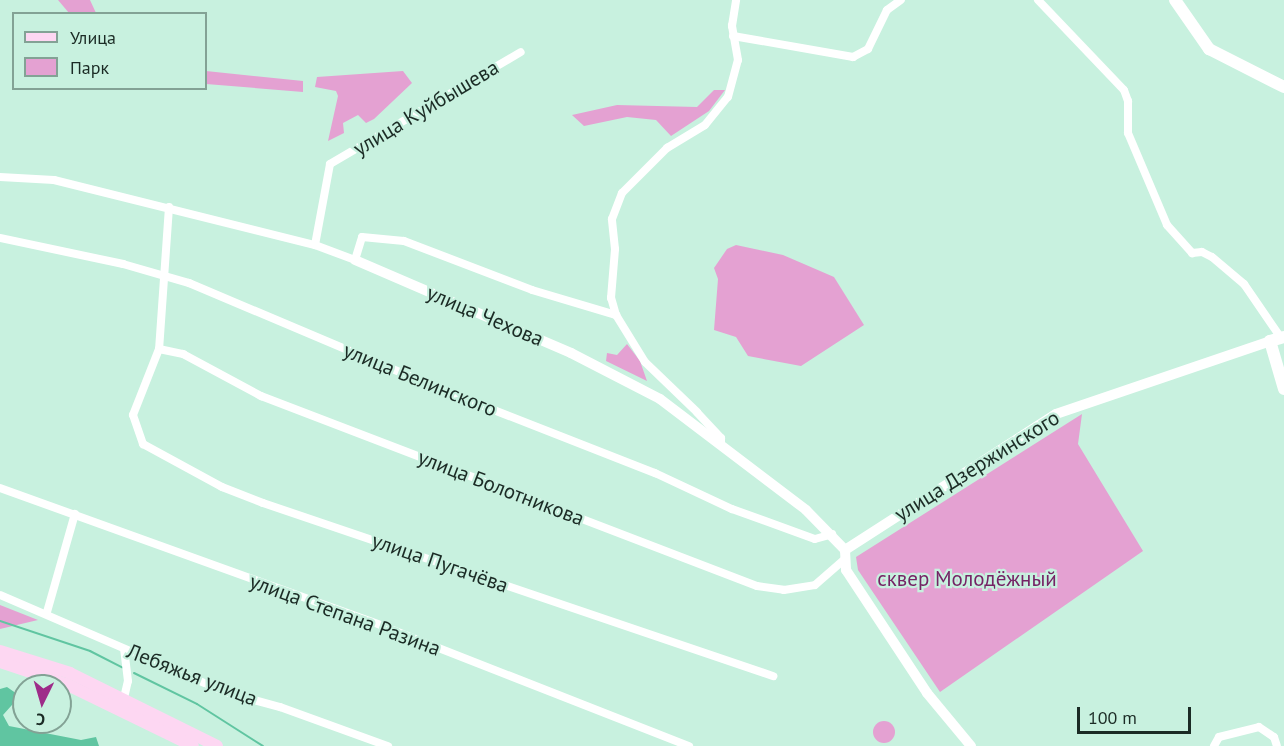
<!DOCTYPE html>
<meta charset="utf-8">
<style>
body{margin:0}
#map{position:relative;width:1284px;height:746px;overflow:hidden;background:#c8f1df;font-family:"PT Sans",sans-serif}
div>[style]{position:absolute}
.green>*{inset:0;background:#e4a1d2}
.round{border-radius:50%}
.water>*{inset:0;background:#60c5a1}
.stream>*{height:2px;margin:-1px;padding:0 1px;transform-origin:1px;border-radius:1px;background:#60c5a1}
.minor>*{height:8px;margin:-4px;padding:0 4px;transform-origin:4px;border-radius:4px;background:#fff}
.tertiary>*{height:10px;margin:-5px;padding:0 5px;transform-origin:5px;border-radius:5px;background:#fff}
.secondary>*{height:12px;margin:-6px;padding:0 6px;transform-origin:6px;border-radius:6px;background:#fff}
.primary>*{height:12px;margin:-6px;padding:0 6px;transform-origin:6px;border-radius:6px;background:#fdd7f2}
span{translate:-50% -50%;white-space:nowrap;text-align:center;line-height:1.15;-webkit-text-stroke:4.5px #c8f1df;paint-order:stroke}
.street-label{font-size:21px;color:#1b2b25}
.park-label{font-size:21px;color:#752365}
.legend{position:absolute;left:12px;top:12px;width:195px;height:78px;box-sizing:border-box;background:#c8f1df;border:2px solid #83a295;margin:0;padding:8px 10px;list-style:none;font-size:18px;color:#1b2b25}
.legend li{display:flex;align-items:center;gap:12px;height:30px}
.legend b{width:30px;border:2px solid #83a295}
.north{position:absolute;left:12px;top:674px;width:60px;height:60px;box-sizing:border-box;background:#c8f1df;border:2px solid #83a295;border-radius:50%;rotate:185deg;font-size:16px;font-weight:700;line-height:24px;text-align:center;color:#1b2b25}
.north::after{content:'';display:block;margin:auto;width:21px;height:27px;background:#9e2c89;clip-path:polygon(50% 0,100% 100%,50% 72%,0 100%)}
.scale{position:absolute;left:1077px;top:707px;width:114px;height:27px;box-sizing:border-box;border:3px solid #1b2b25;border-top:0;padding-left:8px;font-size:18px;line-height:21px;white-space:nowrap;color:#1b2b25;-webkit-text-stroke:4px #c8f1df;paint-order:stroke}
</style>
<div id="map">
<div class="green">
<div style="clip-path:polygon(58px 0,90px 0,96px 13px,69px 13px)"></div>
<div style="clip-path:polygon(206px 71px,303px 81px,303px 92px,206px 84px)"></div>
<div style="clip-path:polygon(403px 71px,412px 83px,374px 119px,366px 123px,358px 115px,343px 123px,344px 133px,328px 141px,338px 96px,336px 91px,315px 87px,317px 77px)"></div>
<div style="clip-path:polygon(714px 90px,725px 90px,709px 111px,671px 136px,656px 120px,627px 117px,584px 126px,572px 115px,617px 105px,697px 107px)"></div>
<div style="clip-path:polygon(736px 245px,783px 255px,834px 277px,864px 325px,801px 366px,748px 356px,736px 337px,714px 330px,718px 279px,714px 268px,727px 249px)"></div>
<div style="clip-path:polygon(627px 344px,640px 361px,647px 381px,606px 361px,607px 353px,617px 355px)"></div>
<div style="clip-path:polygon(1082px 414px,1078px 444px,1143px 551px,940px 692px,858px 570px,856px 557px)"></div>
<div style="clip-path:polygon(0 605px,38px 620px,0 629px)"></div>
<div class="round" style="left:873px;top:721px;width:22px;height:22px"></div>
</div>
<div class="water">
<div style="clip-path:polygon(7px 687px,20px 696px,3px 715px,9px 726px,81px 740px,96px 737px,99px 746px,0 746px,0 689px)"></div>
</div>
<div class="stream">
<div style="left:0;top:621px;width:95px;rotate:18.4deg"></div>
<div style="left:90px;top:651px;width:36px;rotate:27deg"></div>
<div style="left:134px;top:673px;width:70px;rotate:26.2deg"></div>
<div style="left:197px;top:704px;width:78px;rotate:32.5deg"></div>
</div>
<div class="minor">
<div style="left:1038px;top:0;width:124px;rotate:46.3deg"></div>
<div style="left:1124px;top:90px;width:12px;rotate:70deg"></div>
<div style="left:1128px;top:101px;width:32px;rotate:90deg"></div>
<div style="left:1128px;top:133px;width:100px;rotate:67deg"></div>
<div style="left:1167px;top:225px;width:38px;rotate:48deg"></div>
<div style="left:1192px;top:253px;width:10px;rotate:-6deg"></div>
<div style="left:1202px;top:252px;width:11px;rotate:27deg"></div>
<div style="left:1212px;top:257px;width:42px;rotate:40.2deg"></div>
<div style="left:1244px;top:284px;width:65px;rotate:55.6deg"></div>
<div style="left:733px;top:36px;width:122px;rotate:9.9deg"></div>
<div style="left:853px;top:57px;width:17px;rotate:-28deg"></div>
<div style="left:868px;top:49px;width:43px;rotate:-64deg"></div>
<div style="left:887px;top:10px;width:17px;rotate:-36deg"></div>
<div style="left:0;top:177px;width:54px;rotate:3.2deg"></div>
<div style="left:54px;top:180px;width:269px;rotate:14deg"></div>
<div style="left:315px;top:245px;width:43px;rotate:20.6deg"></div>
<div style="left:355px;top:260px;width:24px;rotate:-73deg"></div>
<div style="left:362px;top:237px;width:42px;rotate:5.4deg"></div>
<div style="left:404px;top:241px;width:137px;rotate:20.9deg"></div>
<div style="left:532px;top:290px;width:88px;rotate:16.6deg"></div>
<div style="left:169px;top:207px;width:142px;rotate:94deg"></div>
<div style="left:159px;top:349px;width:71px;rotate:111.5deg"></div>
<div style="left:133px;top:415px;width:31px;rotate:71deg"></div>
<div style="left:143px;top:444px;width:90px;rotate:28.6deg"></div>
<div style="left:222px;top:487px;width:44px;rotate:21.3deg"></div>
<div style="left:263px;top:503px;width:539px;rotate:18.74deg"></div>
<div style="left:0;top:238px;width:126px;rotate:11.9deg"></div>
<div style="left:123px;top:264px;width:69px;rotate:16.1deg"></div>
<div style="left:189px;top:283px;width:262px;rotate:22.9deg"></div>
<div style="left:430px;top:385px;width:242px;rotate:21.4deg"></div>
<div style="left:655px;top:473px;width:85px;rotate:25.1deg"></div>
<div style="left:732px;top:509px;width:88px;rotate:19.9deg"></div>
<div style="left:815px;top:539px;width:18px;rotate:-16deg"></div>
<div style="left:315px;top:245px;width:82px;rotate:-79.5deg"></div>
<div style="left:330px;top:164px;width:221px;rotate:-30.4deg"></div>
<div style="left:159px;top:349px;width:25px;rotate:12deg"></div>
<div style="left:183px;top:354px;width:89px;rotate:28.3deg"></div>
<div style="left:261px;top:396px;width:531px;rotate:20.96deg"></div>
<div style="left:757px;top:586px;width:27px;rotate:8deg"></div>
<div style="left:784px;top:590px;width:31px;rotate:-9deg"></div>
<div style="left:815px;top:585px;width:38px;rotate:-41deg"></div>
<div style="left:721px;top:444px;width:6px;rotate:-90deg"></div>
<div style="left:721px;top:438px;width:35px;rotate:-133deg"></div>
<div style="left:697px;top:412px;width:72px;rotate:-136.1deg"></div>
<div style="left:645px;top:362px;width:55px;rotate:-121.7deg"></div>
<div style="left:616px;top:315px;width:18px;rotate:-106deg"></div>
<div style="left:611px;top:298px;width:49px;rotate:-85.3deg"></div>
<div style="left:615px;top:249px;width:30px;rotate:-96deg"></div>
<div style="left:612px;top:219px;width:28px;rotate:-69deg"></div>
<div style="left:622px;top:193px;width:64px;rotate:-45deg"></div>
<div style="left:667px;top:148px;width:44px;rotate:-31.2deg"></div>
<div style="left:705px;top:125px;width:36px;rotate:-51deg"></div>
<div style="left:728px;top:97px;width:38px;rotate:-75deg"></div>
<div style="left:738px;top:60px;width:35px;rotate:-100deg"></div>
<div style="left:732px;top:26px;width:26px;rotate:-81deg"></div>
<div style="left:0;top:488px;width:404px;rotate:19.8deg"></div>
<div style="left:380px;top:625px;width:332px;rotate:21.4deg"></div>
<div style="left:0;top:595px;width:248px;rotate:23.3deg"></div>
<div style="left:228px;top:693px;width:54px;rotate:15.1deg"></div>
<div style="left:280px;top:707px;width:115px;rotate:19.9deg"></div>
<div style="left:47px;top:612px;width:102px;rotate:-74.1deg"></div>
<div style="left:124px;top:698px;width:17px;rotate:-77deg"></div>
<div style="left:128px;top:681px;width:31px;rotate:-97deg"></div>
<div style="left:1214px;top:746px;width:10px;rotate:-61deg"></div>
<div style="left:1219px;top:737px;width:41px;rotate:-14deg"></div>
<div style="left:1259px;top:727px;width:18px;rotate:34deg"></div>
<div style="left:1274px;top:737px;width:9px;rotate:72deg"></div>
</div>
<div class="tertiary">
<div style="left:355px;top:260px;width:235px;rotate:23.3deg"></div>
<div style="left:571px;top:353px;width:100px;rotate:27.3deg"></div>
<div style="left:660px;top:399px;width:183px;rotate:37.2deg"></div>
<div style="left:806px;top:510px;width:56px;rotate:45.7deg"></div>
<div style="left:845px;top:550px;width:251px;rotate:-32.8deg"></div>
<div style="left:1056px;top:414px;width:226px;rotate:-18.8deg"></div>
<div style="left:845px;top:550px;width:20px;rotate:87deg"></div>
<div style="left:846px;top:570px;width:147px;rotate:56.6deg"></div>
<div style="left:927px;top:693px;width:69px;rotate:50.3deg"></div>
</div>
<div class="secondary">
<div style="left:1175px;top:0;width:60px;rotate:55.2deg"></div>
<div style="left:1209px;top:49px;width:84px;rotate:26.9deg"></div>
<div style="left:1284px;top:337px;width:15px;rotate:164deg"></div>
<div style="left:1270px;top:341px;width:50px;rotate:73.7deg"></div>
</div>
<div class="primary">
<div style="left:0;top:651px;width:73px;rotate:17.4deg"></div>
<div style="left:70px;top:673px;width:164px;rotate:26.4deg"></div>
<div style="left:0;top:662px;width:70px;rotate:18.4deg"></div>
<div style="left:66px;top:684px;width:141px;rotate:26deg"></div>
</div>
<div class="street-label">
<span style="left:426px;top:108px;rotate:-31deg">улица Куйбышева</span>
<span style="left:485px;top:316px;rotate:23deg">улица Чехова</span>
<span style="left:420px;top:380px;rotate:22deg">улица Белинского</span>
<span style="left:977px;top:466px;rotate:-32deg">улица Дзержинского</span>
<span style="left:501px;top:488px;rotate:21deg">улица Болотникова</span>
<span style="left:440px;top:563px;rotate:19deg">улица Пугачёва</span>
<span style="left:345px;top:615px;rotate:20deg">улица Степана Разина</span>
<span style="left:192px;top:675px;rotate:21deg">Лебяжья улица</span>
</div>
<div class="park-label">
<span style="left:967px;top:579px">сквер Молодёжный</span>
</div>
<ul class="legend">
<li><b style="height:8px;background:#fdd7f2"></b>Улица</li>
<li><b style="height:16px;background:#e4a1d2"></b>Парк</li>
</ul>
<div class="north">С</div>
<div class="scale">100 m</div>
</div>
